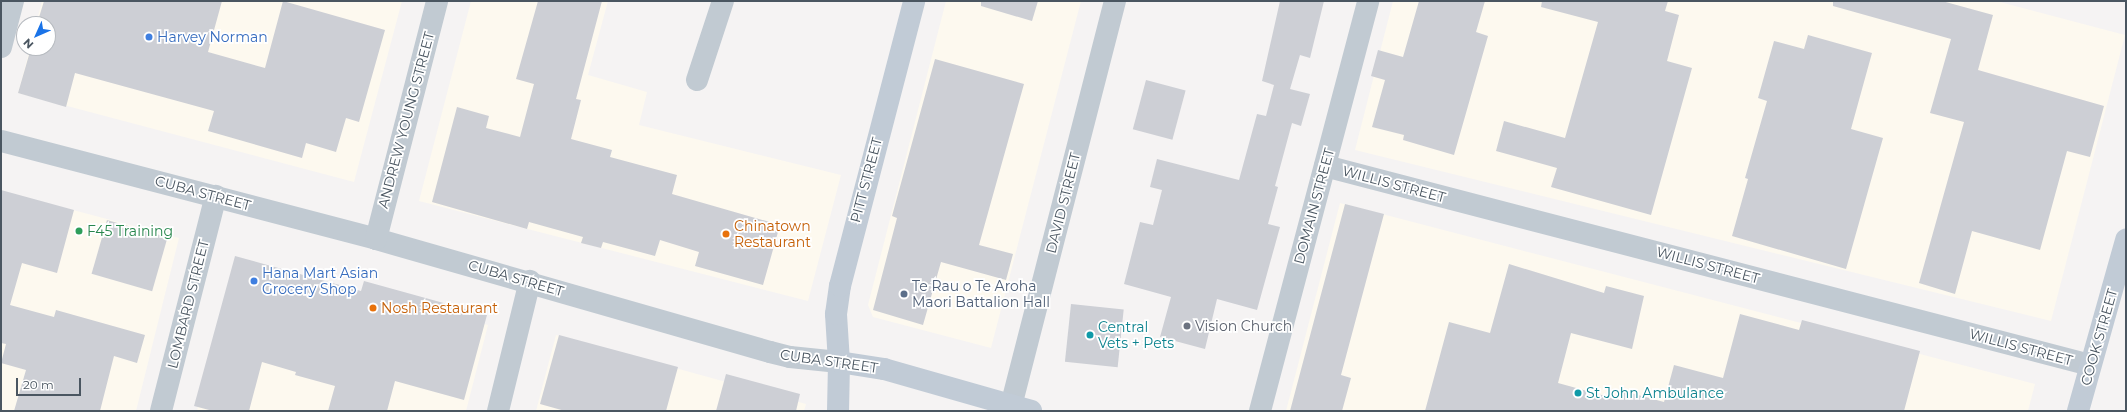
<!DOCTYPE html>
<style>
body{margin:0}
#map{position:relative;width:2127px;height:412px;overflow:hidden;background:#f5f3f3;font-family:Montserrat,sans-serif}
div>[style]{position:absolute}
.commercial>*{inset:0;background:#fdf9ef}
.building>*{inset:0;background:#cdcfd5;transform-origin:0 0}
.street>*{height:22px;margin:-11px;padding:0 11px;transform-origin:11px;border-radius:11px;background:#c1cad2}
.secondary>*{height:22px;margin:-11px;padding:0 11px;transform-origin:11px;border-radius:11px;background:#c1cbd6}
.dots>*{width:11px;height:11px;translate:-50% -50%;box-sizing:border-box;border:2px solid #fff;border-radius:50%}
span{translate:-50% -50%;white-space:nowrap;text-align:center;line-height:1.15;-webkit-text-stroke:3.5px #fff;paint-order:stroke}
.shop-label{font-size:14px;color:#366cbe}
.left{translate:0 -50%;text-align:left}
.street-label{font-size:14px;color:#4a5661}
.food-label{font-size:14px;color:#c56008}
.leisure-label{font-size:14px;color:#27864d}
.service-label{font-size:14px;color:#4e5e75}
.worship-label{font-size:14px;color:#5b616d}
.culture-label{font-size:14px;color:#0d838f}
.frame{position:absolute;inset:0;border:2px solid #4a5661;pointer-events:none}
.north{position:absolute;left:16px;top:16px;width:40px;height:40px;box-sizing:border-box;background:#fff;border:1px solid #b7bbc0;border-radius:50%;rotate:225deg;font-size:11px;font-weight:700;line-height:16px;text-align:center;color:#4a5661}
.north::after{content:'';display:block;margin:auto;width:14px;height:18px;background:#1a73e8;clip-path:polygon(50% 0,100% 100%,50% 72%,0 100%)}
.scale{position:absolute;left:16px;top:378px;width:65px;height:18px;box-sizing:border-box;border:2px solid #4a5661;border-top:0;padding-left:5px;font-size:12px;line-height:14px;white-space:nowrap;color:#4a5661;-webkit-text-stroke:3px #fff;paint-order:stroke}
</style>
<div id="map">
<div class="commercial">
<div style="clip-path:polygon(42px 1px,402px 1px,354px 182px,18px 93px,30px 48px,48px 48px,48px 24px,36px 24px)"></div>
<div style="clip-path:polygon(471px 1px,608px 1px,588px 75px,647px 92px,639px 125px,841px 175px,808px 301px,419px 201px)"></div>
<div style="clip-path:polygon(946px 1px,1081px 1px,991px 348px,873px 317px,868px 305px)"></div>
<div style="clip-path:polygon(1393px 1px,1996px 1px,2125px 35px,2051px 321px,1355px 150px)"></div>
<div style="clip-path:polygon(1px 191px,179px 238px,136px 411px,1px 411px)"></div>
<div style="clip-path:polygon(1340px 203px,2035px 384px,2028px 411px,1286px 411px)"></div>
<div style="clip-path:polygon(236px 260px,488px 325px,466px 411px,197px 411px)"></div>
<div style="clip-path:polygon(556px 335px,806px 404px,804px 411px,536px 411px)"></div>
</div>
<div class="building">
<div style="clip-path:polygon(44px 1px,222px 1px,208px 52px,265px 68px,283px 1px,385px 30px,359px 122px,346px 118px,336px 152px,306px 143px,302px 158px,208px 131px,214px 111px,75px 73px,66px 107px,18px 93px,31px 48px,48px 48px,48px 24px,37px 24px)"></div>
<div style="clip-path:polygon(538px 1px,602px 1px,576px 99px,581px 100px,571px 139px,612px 150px,610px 157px,677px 175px,672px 194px,780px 225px,763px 285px,695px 266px,699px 252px,660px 240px,655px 256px,603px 242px,601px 248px,581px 243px,583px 237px,529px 222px,527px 229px,432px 202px,457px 107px,489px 116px,486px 128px,520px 137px,534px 84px,516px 79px)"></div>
<div style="clip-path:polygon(981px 1px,1038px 1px,1032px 21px,981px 6px)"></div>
<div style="clip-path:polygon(1280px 1px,1324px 1px,1310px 58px,1300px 55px,1290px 89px,1310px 94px,1301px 126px,1292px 123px,1275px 186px,1278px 187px,1268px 224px,1280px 227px,1257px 310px,1217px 299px,1205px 349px,1160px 337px,1171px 297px,1124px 284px,1140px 222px,1153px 225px,1162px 190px,1150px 187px,1157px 159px,1239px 180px,1257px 114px,1266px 116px,1274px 85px,1262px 81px)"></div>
<div style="clip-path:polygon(1419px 1px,1485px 1px,1476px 32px,1488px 36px,1454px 155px,1403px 140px,1404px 135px,1372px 127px,1385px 80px,1371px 76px,1378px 50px,1403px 57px)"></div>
<div style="clip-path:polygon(1542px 1px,1668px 1px,1665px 11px,1679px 15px,1667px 61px,1692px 68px,1651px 215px,1551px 187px,1557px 168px,1496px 151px,1504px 121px,1565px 138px,1598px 22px,1541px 7px)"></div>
<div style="clip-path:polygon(1833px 1px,1942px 1px,1993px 15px,1978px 70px,2104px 106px,2090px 157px,2067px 151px,2040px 250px,1972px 231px,1955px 294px,1919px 283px,1964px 122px,1930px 113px,1951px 39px,1833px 6px)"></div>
<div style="clip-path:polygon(1808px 35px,1872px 53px,1851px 129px,1883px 138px,1846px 269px,1732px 236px,1748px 179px,1745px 178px,1767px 101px,1758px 98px,1774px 41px,1804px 49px)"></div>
<div style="clip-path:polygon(935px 59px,1024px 84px,979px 245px,1013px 254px,1006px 280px,941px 262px,923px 325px,873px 310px,897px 218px,892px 216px)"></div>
<div style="left:1146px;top:80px;width:41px;height:51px;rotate:15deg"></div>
<div style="clip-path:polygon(1px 190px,74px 210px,57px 273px,22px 263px,10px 305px,54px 317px,56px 310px,145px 335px,137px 363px,114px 356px,100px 411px,14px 411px,26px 370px,1px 363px,6px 344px,1px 343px)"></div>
<div style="clip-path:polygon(1345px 204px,1384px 214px,1341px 375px,1351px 378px,1342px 411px,1290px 411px)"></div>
<div style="left:107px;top:220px;width:63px;height:56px;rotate:16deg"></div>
<div style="clip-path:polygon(235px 256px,361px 291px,364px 281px,487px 315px,464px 400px,395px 381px,387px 411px,328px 411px,335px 386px,295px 375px,296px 372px,262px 362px,249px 411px,213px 411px,194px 406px)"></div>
<div style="clip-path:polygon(1509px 264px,1604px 293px,1606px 286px,1644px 296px,1632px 349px,1571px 333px,1558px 383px,1620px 400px,1623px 391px,1664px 402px,1674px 365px,1723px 378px,1740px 314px,1799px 330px,1802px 320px,1920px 351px,1904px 411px,1425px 411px,1449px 322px,1490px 333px)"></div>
<div style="left:1071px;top:304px;width:53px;height:58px;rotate:6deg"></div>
<div style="clip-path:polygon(559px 335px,678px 367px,666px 411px,565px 411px,540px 404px)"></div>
<div style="clip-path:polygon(726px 374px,800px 394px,796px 411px,716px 411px)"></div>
</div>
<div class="street">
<div style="left:1px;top:47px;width:48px;rotate:-75.4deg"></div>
<div style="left:697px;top:80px;width:83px;rotate:-71.8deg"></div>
<div style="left:1px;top:141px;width:388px;rotate:14.6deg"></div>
<div style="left:376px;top:239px;width:410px;rotate:16deg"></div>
<div style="left:770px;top:352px;width:21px;rotate:14deg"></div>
<div style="left:790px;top:357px;width:49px;rotate:5.8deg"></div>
<div style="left:1325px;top:166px;width:790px;rotate:14.58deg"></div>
<div style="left:376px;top:239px;width:246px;rotate:-75.6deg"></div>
<div style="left:1011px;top:406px;width:418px;rotate:-75.6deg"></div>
<div style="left:161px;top:411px;width:222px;rotate:-75.7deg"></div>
<div style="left:498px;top:411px;width:134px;rotate:-76.2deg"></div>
<div style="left:1260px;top:411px;width:424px;rotate:-75.2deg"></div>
</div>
<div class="secondary">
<div style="left:839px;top:362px;width:46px;rotate:8.8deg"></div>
<div style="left:884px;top:369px;width:153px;rotate:15.9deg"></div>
<div style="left:838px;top:411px;width:49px;rotate:-88.8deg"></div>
<div style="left:839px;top:362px;width:48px;rotate:-93.6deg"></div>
<div style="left:836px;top:314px;width:28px;rotate:-82deg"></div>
<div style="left:840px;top:286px;width:294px;rotate:-75.4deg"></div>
<div style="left:2078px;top:411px;width:178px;rotate:-74.3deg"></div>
</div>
<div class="dots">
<div style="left:149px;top:37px;background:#3f7fe0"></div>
<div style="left:79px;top:231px;background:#2e9e5b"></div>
<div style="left:726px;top:234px;background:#e8710a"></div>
<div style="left:254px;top:281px;background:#3f7fe0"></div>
<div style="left:904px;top:294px;background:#5c6f8a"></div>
<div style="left:373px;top:308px;background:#e8710a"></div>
<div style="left:1187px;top:326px;background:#6b7280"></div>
<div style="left:1090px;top:335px;background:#0f9aa8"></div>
<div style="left:1578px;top:393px;background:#0f9aa8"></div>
</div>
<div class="shop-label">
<span class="left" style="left:157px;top:37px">Harvey Norman</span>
<span class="left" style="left:262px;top:281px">Hana Mart Asian<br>Grocery Shop</span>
</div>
<div class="street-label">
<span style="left:406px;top:120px;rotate:-75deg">ANDREW YOUNG STREET</span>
<span style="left:866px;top:180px;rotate:-75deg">PITT STREET</span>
<span style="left:1394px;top:184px;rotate:15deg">WILLIS STREET</span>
<span style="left:203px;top:193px;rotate:15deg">CUBA STREET</span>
<span style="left:1063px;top:203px;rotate:-76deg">DAVID STREET</span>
<span style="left:1314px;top:206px;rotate:-75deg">DOMAIN STREET</span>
<span style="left:1708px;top:265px;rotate:15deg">WILLIS STREET</span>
<span style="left:516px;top:278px;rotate:16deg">CUBA STREET</span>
<span style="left:188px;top:304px;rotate:-76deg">LOMBARD STREET</span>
<span style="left:2099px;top:337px;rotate:-74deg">COOK STREET</span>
<span style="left:2021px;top:347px;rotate:15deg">WILLIS STREET</span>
<span style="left:829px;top:361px;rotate:8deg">CUBA STREET</span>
</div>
<div class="food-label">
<span class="left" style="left:734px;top:234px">Chinatown<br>Restaurant</span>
<span class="left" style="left:381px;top:308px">Nosh Restaurant</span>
</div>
<div class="leisure-label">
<span class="left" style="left:87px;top:231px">F45 Training</span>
</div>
<div class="service-label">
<span class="left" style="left:912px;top:294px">Te Rau o Te Aroha<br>Maori Battalion Hall</span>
</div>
<div class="worship-label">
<span class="left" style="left:1195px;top:326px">Vision Church</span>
</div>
<div class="culture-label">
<span class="left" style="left:1098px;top:335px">Central<br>Vets + Pets</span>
<span class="left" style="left:1586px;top:393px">St John Ambulance</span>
</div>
<div class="frame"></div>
<div class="north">N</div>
<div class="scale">20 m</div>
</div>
